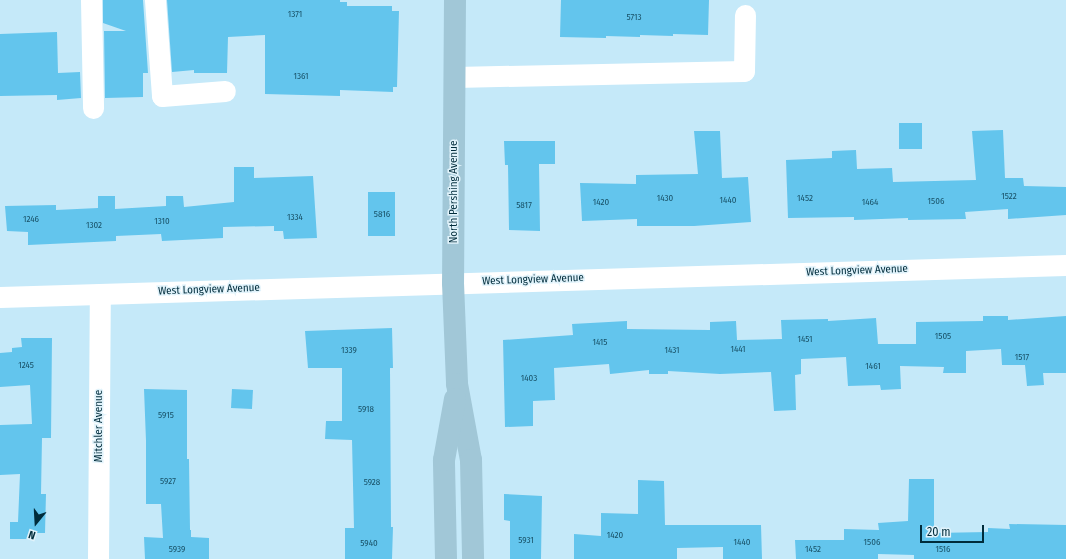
<!DOCTYPE html>
<style>
body{margin:0}
#map{position:relative;width:1066px;height:559px;overflow:hidden;background:#c5e9f9;font-family:"Fira Sans Condensed",sans-serif}
div>[style]{position:absolute}
.building>*{inset:0;background:#63c5ed;transform-origin:0 0}
.minor>*{height:21px;margin:-10.5px;padding:0 10.5px;transform-origin:10.5px;border-radius:10.5px;background:#fff}
.major>*{height:22px;margin:-11px;padding:0 11px;transform-origin:11px;border-radius:11px;background:#a1c7d7}
span{translate:-50% -50%;white-space:nowrap;text-align:center;line-height:1.15;-webkit-text-stroke:3px #e1f3fb;paint-order:stroke}
.number-label{font-size:9px;color:#195268}
.number-label span{-webkit-text-stroke-width:0}
.street-label{font-size:11px;color:#002c3b}
.north{position:absolute;left:16px;top:503px;width:40px;height:40px;-webkit-text-stroke:3px #e1f3fb;paint-order:stroke;rotate:198deg;font-size:11px;font-weight:700;line-height:16px;text-align:center;color:#002c3b}
.north::after{content:'';display:block;margin:auto;width:14px;height:18px;background:#002c3b;clip-path:polygon(50% 0,100% 100%,50% 72%,0 100%)}
.scale{position:absolute;left:920px;top:525px;width:64px;height:18px;box-sizing:border-box;border:2px solid #002c3b;border-top:0;padding-left:5px;font-size:12px;line-height:14px;white-space:nowrap;color:#002c3b;-webkit-text-stroke:3px #e1f3fb;paint-order:stroke}
</style>
<div id="map">
<div class="building">
<div style="clip-path:polygon(103px 0,143px 0,148px 73px,143px 73px,143px 97px,105px 98px,104px 31px,126px 31px,103px 23px)"></div>
<div style="clip-path:polygon(167px 0,340px 0,340px 2px,347px 2px,347px 6px,392px 6px,392px 11px,399px 11px,397px 87px,393px 87px,393px 92px,340px 90px,340px 96px,265px 94px,265px 35px,228px 37px,227px 73px,194px 73px,194px 70px,172px 72px)"></div>
<div style="clip-path:polygon(561px 0,709px 0,708px 35px,673px 34px,673px 36px,640px 35px,640px 37px,606px 36px,606px 38px,560px 37px)"></div>
<div style="clip-path:polygon(57px 32px,58px 73px,80px 72px,81px 98px,57px 100px,57px 95px,0 96px,0 34px)"></div>
<div style="left:899px;top:123px;width:23px;height:26px"></div>
<div style="clip-path:polygon(1003px 130px,1005px 178px,1023px 178px,1024px 186px,1066px 187px,1066px 215px,1008px 219px,1008px 209px,965px 212px,966px 219px,908px 220px,908px 218px,854px 220px,854px 217px,788px 218px,786px 160px,832px 158px,832px 151px,856px 150px,857px 169px,892px 168px,893px 182px,976px 180px,972px 131px)"></div>
<div style="clip-path:polygon(694px 131px,720px 131px,722px 178px,748px 177px,751px 222px,694px 226px,637px 226px,637px 219px,582px 221px,580px 183px,636px 184px,636px 175px,698px 174px)"></div>
<div style="clip-path:polygon(504px 141px,555px 141px,555px 164px,539px 164px,540px 231px,509px 230px,508px 165px,505px 165px)"></div>
<div style="clip-path:polygon(234px 167px,254px 167px,254px 178px,313px 176px,317px 238px,284px 239px,283px 231px,274px 231px,274px 226px,223px 227px,223px 238px,162px 241px,161px 234px,116px 236px,116px 241px,28px 245px,28px 232px,7px 231px,5px 206px,56px 205px,56px 210px,98px 208px,98px 196px,115px 196px,115px 209px,166px 206px,166px 196px,183px 196px,184px 207px,234px 202px)"></div>
<div style="left:368px;top:192px;width:27px;height:44px"></div>
<div style="clip-path:polygon(983px 316px,1008px 316px,1008px 320px,1066px 316px,1066px 373px,1043px 373px,1044px 385px,1027px 386px,1025px 365px,1002px 365px,1001px 349px,966px 351px,966px 373px,943px 373px,944px 367px,900px 366px,901px 389px,881px 390px,880px 385px,848px 386px,846px 357px,801px 359px,801px 374px,795px 375px,796px 410px,774px 411px,771px 372px,720px 374px,668px 371px,668px 374px,649px 374px,649px 370px,610px 374px,609px 364px,554px 368px,555px 400px,533px 401px,533px 426px,505px 427px,503px 340px,573px 335px,572px 324px,627px 321px,627px 329px,710px 330px,710px 322px,736px 321px,737px 340px,782px 339px,781px 320px,828px 319px,828px 321px,876px 318px,878px 344px,916px 344px,916px 322px,983px 321px)"></div>
<div style="clip-path:polygon(392px 328px,393px 368px,390px 368px,391px 527px,393px 527px,392px 559px,345px 559px,345px 528px,354px 528px,352px 440px,325px 439px,326px 421px,342px 421px,342px 368px,308px 368px,305px 331px)"></div>
<div style="clip-path:polygon(21px 338px,52px 338px,51px 438px,42px 438px,41px 494px,46px 494px,45px 533px,32px 533px,32px 539px,10px 539px,10px 522px,18px 522px,20px 474px,0 475px,0 425px,32px 424px,30px 385px,0 387px,0 353px,12px 352px,12px 348px,22px 347px)"></div>
<div style="clip-path:polygon(144px 389px,187px 390px,187px 459px,189px 459px,190px 530px,191px 530px,191px 537px,209px 538px,209px 559px,145px 559px,144px 537px,163px 538px,161px 504px,146px 504px,146px 441px)"></div>
<div style="left:232px;top:389px;width:21px;height:19px;rotate:3deg"></div>
<div style="clip-path:polygon(909px 479px,934px 479px,934px 533px,988px 532px,988px 528px,1010px 529px,1009px 524px,1066px 525px,1066px 559px,914px 559px,914px 555px,878px 554px,878px 559px,796px 559px,795px 540px,844px 540px,844px 529px,879px 530px,878px 523px,908px 521px)"></div>
<div style="clip-path:polygon(638px 480px,664px 481px,665px 525px,761px 525px,762px 559px,723px 559px,723px 547px,677px 548px,677px 559px,574px 559px,574px 534px,601px 536px,601px 513px,638px 514px)"></div>
<div style="clip-path:polygon(504px 494px,542px 496px,541px 559px,510px 559px,510px 521px,504px 520px)"></div>
</div>
<div class="minor">
<div style="left:91px;top:0;width:108px;rotate:88.9deg"></div>
<div style="left:155px;top:0;width:96px;rotate:85.8deg"></div>
<div style="left:162px;top:96px;width:63px;rotate:-4.5deg"></div>
<div style="left:455px;top:77px;width:289px;rotate:-1.2deg"></div>
<div style="left:744px;top:71px;width:56px;rotate:-89deg"></div>
<div style="left:0;top:297px;width:1066px;rotate:-1.72deg"></div>
<div style="left:98px;top:559px;width:265px;rotate:-89.6deg"></div>
</div>
<div class="major">
<div style="left:455px;top:0;width:283px;rotate:90.4deg"></div>
<div style="left:453px;top:283px;width:101px;rotate:87.7deg"></div>
<div style="left:457px;top:384px;width:77px;rotate:79.6deg"></div>
<div style="left:471px;top:460px;width:99px;rotate:88.8deg"></div>
<div style="left:446px;top:559px;width:99px;rotate:-91.2deg"></div>
<div style="left:444px;top:460px;width:62px;rotate:-79.8deg"></div>
</div>
<div class="number-label">
<span style="left:295px;top:14px">1371</span>
<span style="left:634px;top:17px">5713</span>
<span style="left:301px;top:76px">1361</span>
<span style="left:1009px;top:196px">1522</span>
<span style="left:665px;top:198px">1430</span>
<span style="left:805px;top:198px">1452</span>
<span style="left:728px;top:200px">1440</span>
<span style="left:936px;top:201px">1506</span>
<span style="left:601px;top:202px">1420</span>
<span style="left:870px;top:202px">1464</span>
<span style="left:524px;top:205px">5817</span>
<span style="left:382px;top:214px">5816</span>
<span style="left:295px;top:217px">1334</span>
<span style="left:31px;top:219px">1246</span>
<span style="left:162px;top:221px">1310</span>
<span style="left:94px;top:225px">1302</span>
<span style="left:943px;top:336px">1505</span>
<span style="left:805px;top:339px">1451</span>
<span style="left:600px;top:342px">1415</span>
<span style="left:738px;top:349px">1441</span>
<span style="left:349px;top:350px">1339</span>
<span style="left:672px;top:350px">1431</span>
<span style="left:1022px;top:357px">1517</span>
<span style="left:26px;top:365px">1245</span>
<span style="left:873px;top:366px">1461</span>
<span style="left:529px;top:378px">1403</span>
<span style="left:366px;top:409px">5918</span>
<span style="left:166px;top:415px">5915</span>
<span style="left:168px;top:481px">5927</span>
<span style="left:372px;top:482px">5928</span>
<span style="left:615px;top:535px">1420</span>
<span style="left:526px;top:540px">5931</span>
<span style="left:742px;top:542px">1440</span>
<span style="left:872px;top:542px">1506</span>
<span style="left:369px;top:543px">5940</span>
<span style="left:177px;top:549px">5939</span>
<span style="left:813px;top:549px">1452</span>
<span style="left:943px;top:549px">1516</span>
</div>
<div class="street-label">
<span style="left:454px;top:192px;rotate:-90deg">North Pershing Avenue</span>
<span style="left:857px;top:271px;rotate:-2deg">West Longview Avenue</span>
<span style="left:533px;top:280px;rotate:-2deg">West Longview Avenue</span>
<span style="left:209px;top:290px;rotate:-2deg">West Longview Avenue</span>
<span style="left:99px;top:426px;rotate:-90deg">Mitchler Avenue</span>
</div>
<div class="north">N</div>
<div class="scale">20 m</div>
</div>
